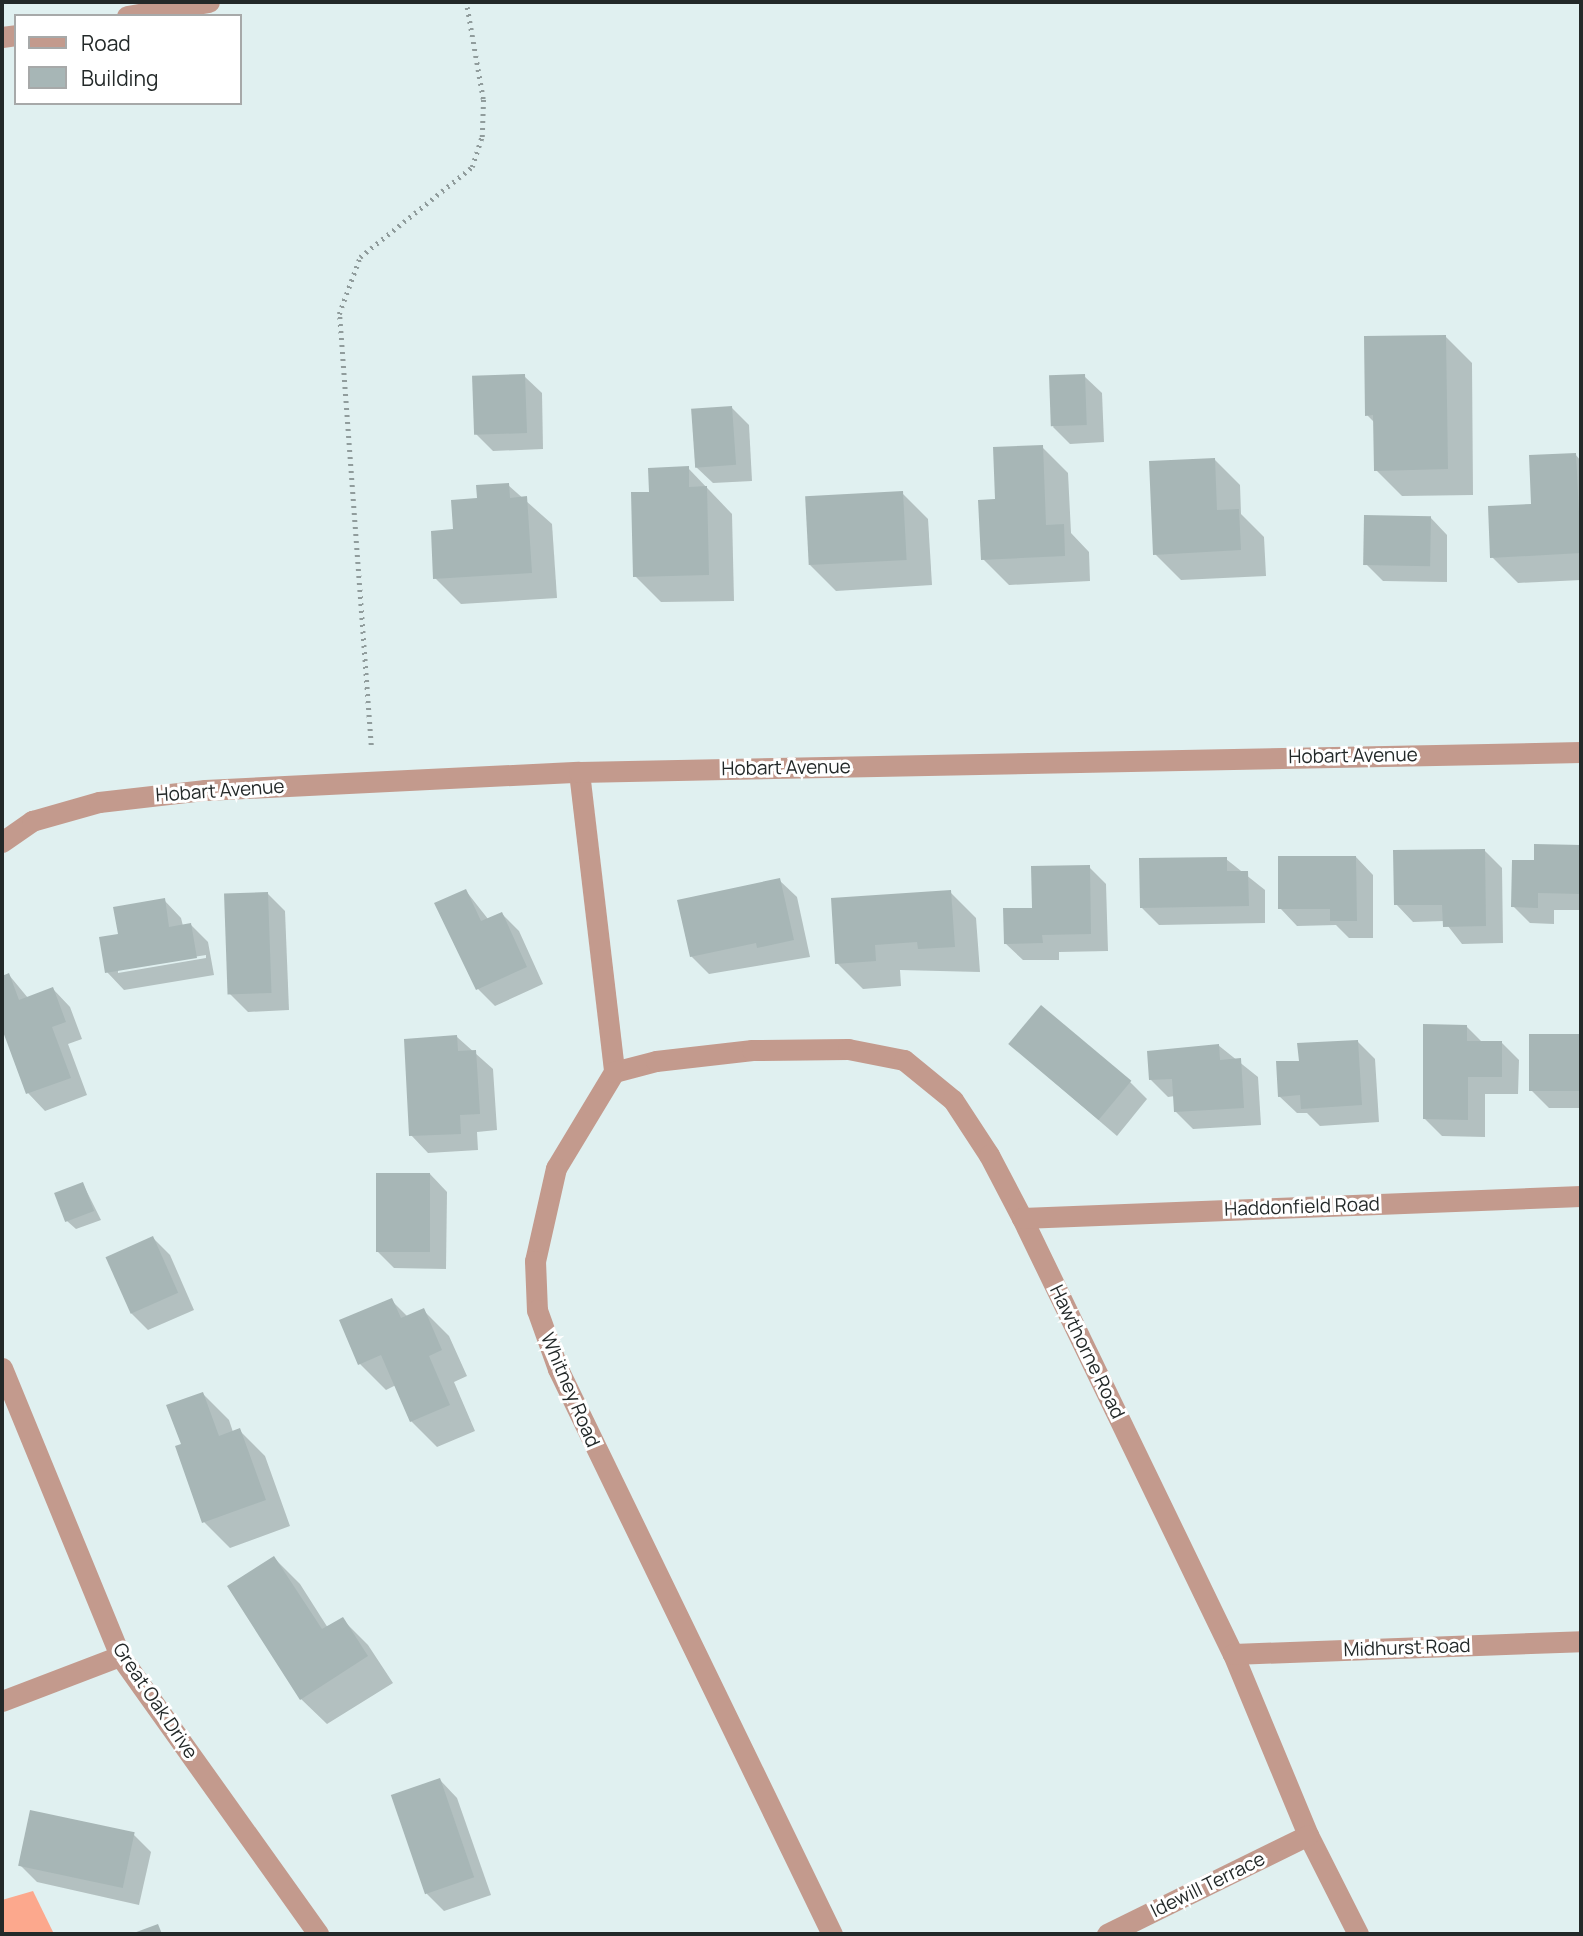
<!DOCTYPE html>
<style>
body{margin:0}
#map{position:relative;width:1583px;height:1936px;overflow:hidden;background:#e0f0f0;font-family:Manrope,sans-serif}
div>[style]{position:absolute}
.green>*{inset:0;background:#fca88d}
.shadow>*{inset:0;background:#0003}
.building>*{inset:0;background:#a7b6b6;transform-origin:0 0}
.path>*{height:4.5px;margin-top:-2.25px;transform-origin:0;background:repeating-linear-gradient(90deg,#909c9c 0 2px,transparent 0 7px)}
.street>*{height:21px;margin:-10.5px;padding:0 10.5px;transform-origin:10.5px;border-radius:10.5px;background:#c39a8d}
span{translate:-50% -50%;white-space:nowrap;text-align:center;line-height:1.15;-webkit-text-stroke:6px #fff;paint-order:stroke}
.street-label{font-size:19px;color:#232929}
.frame{position:absolute;inset:0;border:4px solid #232929;pointer-events:none}
.legend{position:absolute;left:14px;top:14px;width:228px;height:91px;box-sizing:border-box;background:#fff;border:2px solid #a7a9a9;margin:0;padding:9px 12px;list-style:none;font-size:21px;color:#232929}
.legend li{display:flex;align-items:center;gap:14px;height:35px}
.legend b{width:35px;border:2px solid #a7a9a9}
</style>
<div id="map">
<div class="green">
<div style="clip-path:polygon(33px 1891px,54px 1934px,2px 1934px,2px 1900px)"></div>
</div>
<div class="shadow">
<div style="clip-path:polygon(1446px 337px,1472px 363px,1473px 495px,1402px 496px,1376px 470px,1375px 423px,1367px 415px)"></div>
<div style="clip-path:polygon(524px 376px,542px 393px,543px 449px,493px 451px,475px 433px)"></div>
<div style="clip-path:polygon(1084px 376px,1102px 393px,1104px 442px,1070px 444px,1053px 427px)"></div>
<div style="clip-path:polygon(731px 407px,749px 425px,752px 481px,713px 483px,695px 466px)"></div>
<div style="clip-path:polygon(1042px 447px,1068px 473px,1071px 533px,1089px 552px,1090px 581px,1009px 585px,983px 559px,997px 501px)"></div>
<div style="clip-path:polygon(1575px 454px,1581px 461px,1581px 580px,1518px 583px,1492px 557px)"></div>
<div style="clip-path:polygon(1214px 459px,1240px 485px,1241px 514px,1264px 537px,1266px 576px,1181px 580px,1155px 554px)"></div>
<div style="clip-path:polygon(688px 468px,732px 514px,734px 601px,661px 602px,635px 576px,651px 494px)"></div>
<div style="clip-path:polygon(508px 485px,552px 524px,557px 598px,461px 604px,435px 578px,455px 531px,479px 500px)"></div>
<div style="clip-path:polygon(902px 493px,928px 519px,932px 585px,836px 591px,810px 565px)"></div>
<div style="clip-path:polygon(1430px 517px,1447px 535px,1447px 582px,1383px 581px,1366px 564px)"></div>
<div style="clip-path:polygon(1536px 845px,1581px 846px,1581px 910px,1554px 910px,1554px 924px,1530px 923px,1513px 906px,1536px 862px)"></div>
<div style="clip-path:polygon(1485px 851px,1502px 868px,1503px 943px,1462px 944px,1444px 921px,1413px 922px,1396px 904px)"></div>
<div style="clip-path:polygon(1356px 857px,1373px 875px,1373px 938px,1349px 938px,1336px 925px,1297px 926px,1280px 908px)"></div>
<div style="clip-path:polygon(1226px 859px,1265px 890px,1265px 923px,1159px 925px,1141px 907px)"></div>
<div style="clip-path:polygon(1089px 867px,1106px 884px,1108px 951px,1059px 952px,1059px 960px,1023px 960px,1005px 943px,1033px 910px)"></div>
<div style="clip-path:polygon(779px 880px,797px 897px,810px 957px,709px 974px,691px 956px)"></div>
<div style="clip-path:polygon(466px 891px,488px 919px,502px 914px,519px 931px,543px 984px,495px 1006px,478px 989px,436px 904px)"></div>
<div style="clip-path:polygon(950px 892px,976px 918px,980px 972px,900px 970px,901px 986px,863px 989px,837px 963px)"></div>
<div style="clip-path:polygon(267px 893px,285px 911px,289px 1010px,248px 1012px,230px 994px)"></div>
<div style="clip-path:polygon(evenodd,164px 900px,181px 918px,183px 926px,191px 925px,208px 942px,214px 975px,124px 990px,107px 972px,120px 936px,164px 900px,206px 955px,206px 958px,118px 973px,118px 969px,206px 955px)"></div>
<div style="clip-path:polygon(9px 975px,28px 998px,53px 989px,70px 1007px,82px 1039px,68px 1044px,87px 1095px,45px 1111px,28px 1093px,2px 1024px,2px 978px)"></div>
<div style="clip-path:polygon(1466px 1026px,1482px 1042px,1501px 1042px,1519px 1060px,1518px 1094px,1485px 1094px,1485px 1137px,1442px 1136px,1425px 1119px)"></div>
<div style="clip-path:polygon(1581px 1035px,1581px 1108px,1549px 1108px,1531px 1090px,1531px 1036px)"></div>
<div style="clip-path:polygon(457px 1037px,493px 1069px,497px 1130px,477px 1132px,478px 1150px,428px 1153px,411px 1135px)"></div>
<div style="clip-path:polygon(1358px 1042px,1375px 1059px,1379px 1122px,1320px 1126px,1307px 1113px,1297px 1113px,1279px 1096px,1300px 1062px)"></div>
<div style="clip-path:polygon(1010px 1044px,1130px 1082px,1147px 1099px,1117px 1136px)"></div>
<div style="clip-path:polygon(1218px 1045px,1258px 1077px,1261px 1125px,1193px 1129px,1175px 1111px,1175px 1096px,1168px 1097px,1150px 1079px)"></div>
<div style="clip-path:polygon(430px 1174px,447px 1192px,446px 1269px,394px 1268px,377px 1251px)"></div>
<div style="clip-path:polygon(83px 1184px,101px 1220px,76px 1229px,67px 1221px)"></div>
<div style="clip-path:polygon(153px 1238px,170px 1255px,194px 1310px,148px 1330px,131px 1313px)"></div>
<div style="clip-path:polygon(391px 1300px,408px 1317px,423px 1310px,449px 1336px,467px 1376px,454px 1382px,475px 1431px,437px 1447px,411px 1421px,396px 1385px,386px 1390px,360px 1364px)"></div>
<div style="clip-path:polygon(203px 1394px,229px 1420px,233px 1432px,239px 1430px,265px 1456px,290px 1526px,230px 1548px,204px 1522px,183px 1445px)"></div>
<div style="clip-path:polygon(274px 1558px,300px 1584px,328px 1628px,342px 1619px,368px 1645px,393px 1683px,327px 1724px,301px 1699px)"></div>
<div style="clip-path:polygon(440px 1780px,457px 1798px,491px 1895px,444px 1911px,427px 1894px,393px 1796px)"></div>
<div style="clip-path:polygon(134px 1835px,151px 1852px,139px 1905px,37px 1882px,19px 1864px)"></div>
</div>
<div class="building">
<div style="clip-path:polygon(1446px 335px,1448px 469px,1374px 471px,1373px 415px,1365px 416px,1364px 336px)"></div>
<div style="left:525px;top:374px;width:59px;height:53px;rotate:88deg"></div>
<div style="left:1085px;top:374px;width:51px;height:36px;rotate:88deg"></div>
<div style="left:732px;top:406px;width:59px;height:41px;rotate:86deg"></div>
<div style="clip-path:polygon(1043px 445px,1046px 525px,1064px 524px,1065px 556px,981px 560px,978px 500px,995px 499px,993px 447px)"></div>
<div style="clip-path:polygon(1576px 453px,1581px 553px,1490px 558px,1488px 506px,1531px 504px,1529px 455px)"></div>
<div style="clip-path:polygon(1215px 458px,1217px 510px,1239px 509px,1241px 550px,1153px 555px,1149px 461px)"></div>
<div style="clip-path:polygon(689px 466px,689px 487px,707px 486px,709px 575px,633px 577px,631px 492px,649px 492px,648px 468px)"></div>
<div style="clip-path:polygon(509px 483px,510px 498px,527px 496px,532px 573px,433px 579px,431px 531px,453px 529px,451px 500px,477px 498px,476px 485px)"></div>
<div style="left:903px;top:491px;width:69px;height:98px;rotate:87deg"></div>
<div style="left:1364px;top:515px;width:67px;height:50px;rotate:1deg"></div>
<div style="clip-path:polygon(1534px 844px,1581px 845px,1581px 894px,1538px 893px,1538px 908px,1511px 907px,1512px 860px,1534px 860px)"></div>
<div style="clip-path:polygon(1485px 849px,1486px 926px,1443px 927px,1442px 905px,1394px 905px,1393px 850px)"></div>
<div style="clip-path:polygon(1278px 856px,1356px 856px,1357px 921px,1330px 921px,1330px 909px,1278px 909px)"></div>
<div style="clip-path:polygon(1227px 857px,1227px 871px,1248px 871px,1249px 906px,1140px 908px,1139px 858px)"></div>
<div style="clip-path:polygon(1090px 865px,1091px 934px,1042px 935px,1043px 943px,1004px 944px,1003px 908px,1032px 908px,1031px 866px)"></div>
<div style="clip-path:polygon(780px 878px,794px 940px,757px 948px,756px 943px,690px 957px,677px 900px)"></div>
<div style="clip-path:polygon(466px 889px,481px 921px,502px 912px,527px 967px,476px 990px,434px 903px)"></div>
<div style="clip-path:polygon(951px 890px,955px 947px,918px 949px,917px 942px,875px 945px,876px 961px,835px 964px,831px 898px)"></div>
<div style="left:268px;top:892px;width:101px;height:44px;rotate:88deg"></div>
<div style="clip-path:polygon(165px 898px,169px 927px,191px 923px,197px 958px,105px 973px,99px 937px,118px 934px,113px 907px)"></div>
<div style="clip-path:polygon(9px 973px,19px 1000px,53px 987px,66px 1022px,52px 1027px,71px 1078px,26px 1094px,2px 1029px,2px 976px)"></div>
<div style="left:1041px;top:1005px;width:118px;height:51px;rotate:40deg"></div>
<div style="clip-path:polygon(1423px 1024px,1467px 1025px,1467px 1041px,1502px 1041px,1502px 1077px,1468px 1077px,1468px 1120px,1423px 1119px)"></div>
<div style="left:1529px;top:1034px;width:52px;height:57px"></div>
<div style="clip-path:polygon(457px 1035px,458px 1051px,476px 1050px,480px 1114px,460px 1115px,461px 1134px,409px 1136px,404px 1039px)"></div>
<div style="clip-path:polygon(1358px 1040px,1362px 1105px,1301px 1109px,1300px 1095px,1278px 1097px,1276px 1061px,1299px 1061px,1297px 1043px)"></div>
<div style="clip-path:polygon(1219px 1044px,1220px 1060px,1241px 1058px,1244px 1108px,1174px 1112px,1172px 1079px,1149px 1080px,1147px 1051px)"></div>
<div style="left:376px;top:1173px;width:54px;height:79px"></div>
<div style="left:83px;top:1182px;width:31px;height:31px;rotate:69deg"></div>
<div style="left:153px;top:1236px;width:62px;height:52px;rotate:66deg"></div>
<div style="clip-path:polygon(392px 1298px,401px 1318px,424px 1308px,442px 1350px,429px 1356px,450px 1405px,410px 1422px,381px 1355px,358px 1365px,339px 1320px)"></div>
<div style="clip-path:polygon(203px 1392px,219px 1436px,240px 1428px,266px 1500px,202px 1523px,175px 1446px,181px 1444px,166px 1405px)"></div>
<div style="clip-path:polygon(274px 1556px,322px 1629px,343px 1617px,368px 1656px,300px 1700px,227px 1586px)"></div>
<div style="left:440px;top:1778px;width:105px;height:52px;rotate:71deg"></div>
<div style="left:30px;top:1810px;width:107px;height:57px;rotate:12deg"></div>
<div style="clip-path:polygon(158px 1924px,162px 1934px,131px 1934px)"></div>
</div>
<div class="path">
<div style="left:371px;top:745px;width:432px;rotate:-94.2deg"></div>
<div style="left:339px;top:314px;width:61px;rotate:-69.8deg"></div>
<div style="left:360px;top:257px;width:144px;rotate:-38.8deg"></div>
<div style="left:472px;top:167px;width:32px;rotate:-72deg"></div>
<div style="left:482px;top:137px;width:38px;rotate:-88deg"></div>
<div style="left:483px;top:99px;width:98px;rotate:-99.9deg"></div>
</div>
<div class="street">
<div style="left:127px;top:16px;width:83px;rotate:-9.7deg"></div>
<div style="left:2px;top:37px;width:14px;rotate:-8deg"></div>
<div style="left:579px;top:772px;width:302px;rotate:83.3deg"></div>
<div style="left:614px;top:1072px;width:112px;rotate:121.1deg"></div>
<div style="left:556px;top:1168px;width:95px;rotate:102.7deg"></div>
<div style="left:535px;top:1261px;width:49px;rotate:87.7deg"></div>
<div style="left:537px;top:1310px;width:63px;rotate:70.4deg"></div>
<div style="left:558px;top:1369px;width:628px;rotate:64.13deg"></div>
<div style="left:2px;top:842px;width:37px;rotate:-35deg"></div>
<div style="left:32px;top:821px;width:70px;rotate:-15.8deg"></div>
<div style="left:99px;top:802px;width:107px;rotate:-6.5deg"></div>
<div style="left:205px;top:790px;width:374px;rotate:-2.8deg"></div>
<div style="left:579px;top:772px;width:1002px;rotate:-1.14deg"></div>
<div style="left:614px;top:1072px;width:43px;rotate:-14.7deg"></div>
<div style="left:656px;top:1061px;width:97px;rotate:-6.5deg"></div>
<div style="left:752px;top:1050px;width:96px;rotate:-0.6deg"></div>
<div style="left:848px;top:1049px;width:57px;rotate:11.1deg"></div>
<div style="left:904px;top:1060px;width:63px;rotate:39.2deg"></div>
<div style="left:953px;top:1100px;width:66px;rotate:56.8deg"></div>
<div style="left:989px;top:1155px;width:71px;rotate:62.4deg"></div>
<div style="left:1022px;top:1218px;width:484px;rotate:64.2deg"></div>
<div style="left:1233px;top:1654px;width:196px;rotate:67.5deg"></div>
<div style="left:1308px;top:1835px;width:111px;rotate:63.2deg"></div>
<div style="left:1022px;top:1218px;width:559px;rotate:-2.25deg"></div>
<div style="left:2px;top:1368px;width:311px;rotate:67.7deg"></div>
<div style="left:120px;top:1656px;width:341px;rotate:54.5deg"></div>
<div style="left:1233px;top:1654px;width:348px;rotate:-2.1deg"></div>
<div style="left:2px;top:1701px;width:126px;rotate:-20.9deg"></div>
<div style="left:1107px;top:1934px;width:224px;rotate:-26.2deg"></div>
</div>
<div class="street-label">
<span style="left:1353px;top:756px;rotate:-1deg">Hobart Avenue</span>
<span style="left:786px;top:768px;rotate:-1deg">Hobart Avenue</span>
<span style="left:220px;top:791px;rotate:-4deg">Hobart Avenue</span>
<span style="left:1302px;top:1207px;rotate:-2deg">Haddonfield Road</span>
<span style="left:1087px;top:1352px;rotate:64deg">Hawthorne Road</span>
<span style="left:570px;top:1390px;rotate:67deg">Whitney Road</span>
<span style="left:1407px;top:1648px;rotate:-2deg">Midhurst Road</span>
<span style="left:155px;top:1701px;rotate:56deg">Great Oak Drive</span>
<span style="left:1208px;top:1885px;rotate:-26deg">Idewill Terrace</span>
</div>
<div class="frame"></div>
<ul class="legend">
<li><b style="height:9px;background:#c39a8d"></b>Road</li>
<li><b style="height:19px;background:#a7b6b6"></b>Building</li>
</ul>
</div>
